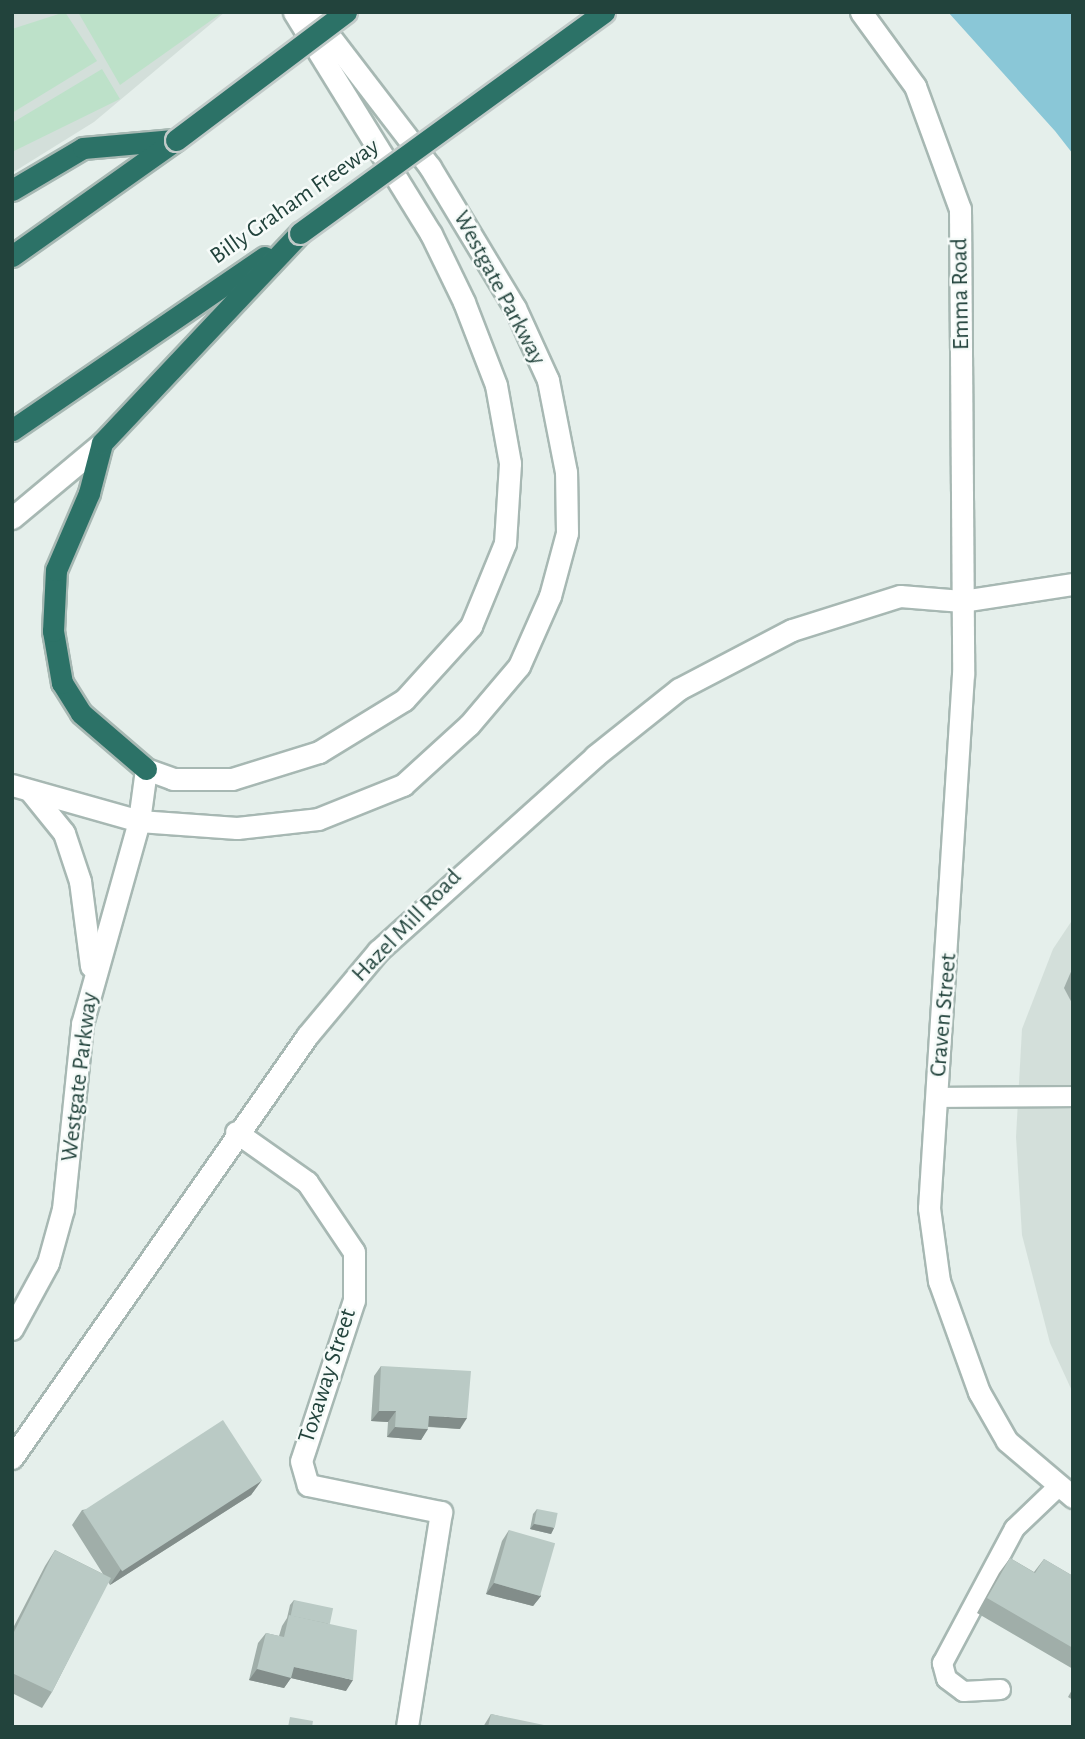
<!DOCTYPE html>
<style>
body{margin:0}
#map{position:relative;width:1085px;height:1739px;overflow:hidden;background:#e5efeb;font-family:"Alegreya Sans",sans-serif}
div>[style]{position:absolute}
.built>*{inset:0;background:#d3dfda}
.green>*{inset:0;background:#bde1c9}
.water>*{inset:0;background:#8ac7d7}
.roads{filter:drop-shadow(2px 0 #a7b8b3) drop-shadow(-2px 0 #a7b8b3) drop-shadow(0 2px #a7b8b3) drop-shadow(0 -2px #a7b8b3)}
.lane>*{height:19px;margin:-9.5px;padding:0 9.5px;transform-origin:9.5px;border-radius:9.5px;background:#fff}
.street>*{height:21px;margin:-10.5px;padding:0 10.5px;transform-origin:10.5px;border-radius:10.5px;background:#fff}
.secondary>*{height:21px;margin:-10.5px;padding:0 10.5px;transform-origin:10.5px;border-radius:10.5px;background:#fff}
.highway>*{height:21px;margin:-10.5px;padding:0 10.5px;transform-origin:10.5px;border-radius:10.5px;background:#2c7267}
.bridges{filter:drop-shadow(2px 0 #c1cac8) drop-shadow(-2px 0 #c1cac8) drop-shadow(0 2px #c1cac8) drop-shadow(0 -2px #c1cac8)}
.highway-bridge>*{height:21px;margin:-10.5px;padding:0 10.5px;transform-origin:10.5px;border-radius:10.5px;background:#2c7267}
.wall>*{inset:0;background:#a0aea9}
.shaded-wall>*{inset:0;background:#828d8a}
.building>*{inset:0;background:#bacac5;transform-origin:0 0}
span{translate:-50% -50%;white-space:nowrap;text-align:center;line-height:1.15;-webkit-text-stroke:5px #f6fbf9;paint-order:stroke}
.street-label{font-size:24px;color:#22433c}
.frame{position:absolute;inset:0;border:14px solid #22433c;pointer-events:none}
</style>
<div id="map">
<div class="built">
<div style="clip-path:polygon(12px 12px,225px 12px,94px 122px,12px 173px)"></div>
<div style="clip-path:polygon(1073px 919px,1073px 1393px,1050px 1343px,1022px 1235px,1016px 1137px,1022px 1029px,1053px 949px)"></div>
</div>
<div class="green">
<div style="clip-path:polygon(65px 12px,97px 61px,12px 113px,12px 29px)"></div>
<div style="clip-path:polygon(78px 12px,223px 12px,120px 85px)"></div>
<div style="clip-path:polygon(102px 69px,120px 99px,12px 152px,12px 123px)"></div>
</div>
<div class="water">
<div style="clip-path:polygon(948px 12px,1073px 12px,1073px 154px,1055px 131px)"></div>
</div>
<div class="roads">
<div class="lane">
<div style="left:936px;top:1097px;width:137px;rotate:-0.4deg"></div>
<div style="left:1000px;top:1689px;width:37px;rotate:177deg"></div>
<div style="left:963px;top:1691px;width:21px;rotate:-143deg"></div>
<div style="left:946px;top:1678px;width:16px;rotate:-105deg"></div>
<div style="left:942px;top:1663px;width:153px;rotate:-61.9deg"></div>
<div style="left:1014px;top:1528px;width:62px;rotate:-43.7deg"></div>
</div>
<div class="street">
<div style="left:146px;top:769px;width:29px;rotate:20deg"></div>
<div style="left:173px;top:779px;width:59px"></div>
<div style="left:232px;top:779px;width:91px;rotate:-17.2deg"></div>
<div style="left:319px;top:752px;width:100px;rotate:-31.5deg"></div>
<div style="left:404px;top:700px;width:100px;rotate:-47.8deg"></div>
<div style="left:471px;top:626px;width:90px;rotate:-67.7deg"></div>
<div style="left:505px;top:543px;width:80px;rotate:-86.4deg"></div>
<div style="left:510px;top:463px;width:79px;rotate:-100.2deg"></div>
<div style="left:496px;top:385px;width:89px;rotate:-111.1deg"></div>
<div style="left:464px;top:302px;width:76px;rotate:-115.9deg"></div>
<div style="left:431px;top:234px;width:261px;rotate:-121.7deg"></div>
<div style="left:139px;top:821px;width:98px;rotate:4.1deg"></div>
<div style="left:237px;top:828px;width:81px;rotate:-6.3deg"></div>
<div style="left:318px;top:819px;width:92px;rotate:-21.8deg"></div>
<div style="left:403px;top:785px;width:89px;rotate:-42.3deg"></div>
<div style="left:469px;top:725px;width:77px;rotate:-49.7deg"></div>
<div style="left:519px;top:666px;width:77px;rotate:-66.1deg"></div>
<div style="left:550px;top:596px;width:65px;rotate:-74.9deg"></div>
<div style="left:567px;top:533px;width:61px;rotate:-90.9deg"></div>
<div style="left:566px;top:472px;width:94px;rotate:-101.1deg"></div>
<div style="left:548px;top:380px;width:79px;rotate:-114.6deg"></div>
<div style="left:515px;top:308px;width:165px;rotate:-121.1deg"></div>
<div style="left:430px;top:167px;width:195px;rotate:-127.5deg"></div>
<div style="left:236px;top:1132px;width:87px;rotate:35.2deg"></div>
<div style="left:307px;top:1182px;width:84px;rotate:56.1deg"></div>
<div style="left:354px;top:1252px;width:48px;rotate:90deg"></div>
<div style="left:354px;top:1300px;width:169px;rotate:108.2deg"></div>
<div style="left:301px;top:1461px;width:25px;rotate:74deg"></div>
<div style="left:308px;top:1485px;width:136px;rotate:11.5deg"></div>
<div style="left:441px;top:1512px;width:218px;rotate:99deg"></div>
</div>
<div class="secondary">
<div style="left:861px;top:12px;width:92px;rotate:53.9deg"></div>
<div style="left:915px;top:86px;width:131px;rotate:69.9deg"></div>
<div style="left:960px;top:209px;width:465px;rotate:89.6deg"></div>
<div style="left:963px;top:674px;width:535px;rotate:93.64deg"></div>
<div style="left:929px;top:1208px;width:74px;rotate:82.2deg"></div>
<div style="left:939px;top:1281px;width:118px;rotate:70.2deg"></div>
<div style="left:979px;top:1392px;width:56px;rotate:60.3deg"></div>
<div style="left:1007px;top:1441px;width:87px;rotate:40.3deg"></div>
<div style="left:12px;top:518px;width:117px;rotate:-39.8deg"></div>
<div style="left:12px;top:785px;width:132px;rotate:15.8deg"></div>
<div style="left:30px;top:791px;width:54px;rotate:51deg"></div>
<div style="left:64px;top:833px;width:51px;rotate:71.6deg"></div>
<div style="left:80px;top:881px;width:86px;rotate:82.6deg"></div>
<div style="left:12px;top:1329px;width:75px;rotate:-61.4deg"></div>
<div style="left:48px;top:1263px;width:56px;rotate:-74.5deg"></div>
<div style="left:63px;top:1209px;width:186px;rotate:-84.1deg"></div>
<div style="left:82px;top:1024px;width:211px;rotate:-74.3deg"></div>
<div style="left:139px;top:821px;width:52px;rotate:-82.3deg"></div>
<div style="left:12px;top:1458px;width:515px;rotate:-55.04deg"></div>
<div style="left:307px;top:1036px;width:111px;rotate:-50.1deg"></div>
<div style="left:378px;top:951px;width:292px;rotate:-41.9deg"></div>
<div style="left:595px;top:756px;width:107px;rotate:-38.6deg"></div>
<div style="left:679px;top:689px;width:127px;rotate:-27.6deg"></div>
<div style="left:792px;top:630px;width:113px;rotate:-17.5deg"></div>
<div style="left:900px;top:596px;width:62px;rotate:4.6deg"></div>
<div style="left:962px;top:601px;width:112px;rotate:-8.7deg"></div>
</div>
<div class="highway">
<div style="left:12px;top:190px;width:82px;rotate:-30.6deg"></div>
<div style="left:83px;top:148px;width:91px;rotate:-5deg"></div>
<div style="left:12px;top:256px;width:201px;rotate:-35.3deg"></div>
<div style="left:12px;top:430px;width:306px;rotate:-34.4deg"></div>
<div style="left:146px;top:769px;width:86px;rotate:-139.3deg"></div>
<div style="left:81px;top:713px;width:36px;rotate:-122deg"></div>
<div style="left:62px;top:683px;width:53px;rotate:-99.8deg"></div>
<div style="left:53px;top:631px;width:61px;rotate:-87.2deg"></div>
<div style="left:56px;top:570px;width:84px;rotate:-66.8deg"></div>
<div style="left:89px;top:493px;width:52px;rotate:-75.4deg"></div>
<div style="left:102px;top:443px;width:289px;rotate:-46.7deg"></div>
</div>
</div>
<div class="bridges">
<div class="highway-bridge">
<div style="left:176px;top:140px;width:213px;rotate:-37deg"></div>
<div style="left:300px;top:233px;width:376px;rotate:-36deg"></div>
</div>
</div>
<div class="wall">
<div style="clip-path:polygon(1073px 967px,1073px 1005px,1064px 988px)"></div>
<div style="clip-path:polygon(381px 1366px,460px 1429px,428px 1427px,421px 1440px,387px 1437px,388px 1422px,371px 1421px,374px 1376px)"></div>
<div style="clip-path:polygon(262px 1480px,251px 1495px,110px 1585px,108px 1582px,52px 1692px,42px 1708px,12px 1693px,12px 1630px,45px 1566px,55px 1550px,103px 1574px,72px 1525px,82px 1510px)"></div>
<div style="clip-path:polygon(537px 1509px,554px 1528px,551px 1534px,530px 1529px,533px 1514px)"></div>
<div style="clip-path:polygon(509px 1530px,541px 1596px,533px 1606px,486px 1594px,502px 1541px)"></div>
<div style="clip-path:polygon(1010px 1558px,1034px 1572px,1044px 1559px,1073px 1576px,1073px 1669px,977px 1613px,999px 1573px)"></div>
<div style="clip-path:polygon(294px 1600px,329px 1624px,346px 1691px,291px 1678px,284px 1688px,249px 1680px,258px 1643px,266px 1633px,279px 1636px,282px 1626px,287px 1618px,290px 1605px)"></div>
<div style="clip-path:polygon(1073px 1688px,1073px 1700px,1068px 1697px)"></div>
<div style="clip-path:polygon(491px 1714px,543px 1727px,483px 1727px)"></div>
</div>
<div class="shaded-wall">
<div style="clip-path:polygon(379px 1411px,396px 1411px,388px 1422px,371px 1421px)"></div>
<div style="clip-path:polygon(429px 1416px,467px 1418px,460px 1429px,421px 1426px)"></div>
<div style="clip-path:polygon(395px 1427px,428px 1429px,421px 1440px,387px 1437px)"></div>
<div style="clip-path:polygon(262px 1480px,251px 1495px,110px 1585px,121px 1569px)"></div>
<div style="clip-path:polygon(534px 1524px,554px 1528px,551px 1534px,530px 1529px)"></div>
<div style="clip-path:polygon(494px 1583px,541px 1596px,533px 1606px,486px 1594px)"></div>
<div style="clip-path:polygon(294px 1667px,353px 1680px,346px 1691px,291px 1678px,284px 1688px,249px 1680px,257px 1669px)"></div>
</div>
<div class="building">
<div style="clip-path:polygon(381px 1366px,471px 1371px,467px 1418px,429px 1416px,428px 1429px,395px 1427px,396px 1411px,379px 1411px)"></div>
<div style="left:223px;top:1420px;width:72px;height:167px;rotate:57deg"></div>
<div style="left:537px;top:1509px;width:21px;height:15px;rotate:11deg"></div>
<div style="left:509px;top:1530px;width:48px;height:55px;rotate:16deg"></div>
<div style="clip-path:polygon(55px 1550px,111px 1578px,52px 1692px,12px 1673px,12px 1636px)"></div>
<div style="clip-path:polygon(1010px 1558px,1035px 1573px,1044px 1559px,1073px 1576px,1073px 1648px,987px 1598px)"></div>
<div style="left:294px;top:1600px;width:40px;height:16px;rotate:12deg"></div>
<div style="clip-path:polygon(289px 1615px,357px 1630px,353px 1680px,294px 1667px,291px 1678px,257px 1669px,266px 1633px,284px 1637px)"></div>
<div style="clip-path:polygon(491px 1714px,544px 1725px,543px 1727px,488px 1727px)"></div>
<div style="clip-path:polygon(290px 1717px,313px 1721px,312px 1727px,288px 1727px)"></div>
</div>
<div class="street-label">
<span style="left:295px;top:202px;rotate:-35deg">Billy Graham Freeway</span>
<span style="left:499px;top:288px;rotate:62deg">Westgate Parkway</span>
<span style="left:961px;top:294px;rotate:-91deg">Emma Road</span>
<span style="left:407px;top:926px;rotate:-46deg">Hazel Mill Road</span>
<span style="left:944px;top:1015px;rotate:-85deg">Craven Street</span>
<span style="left:80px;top:1077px;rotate:-83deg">Westgate Parkway</span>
<span style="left:328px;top:1376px;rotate:-72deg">Toxaway Street</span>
</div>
<div class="frame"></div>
</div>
